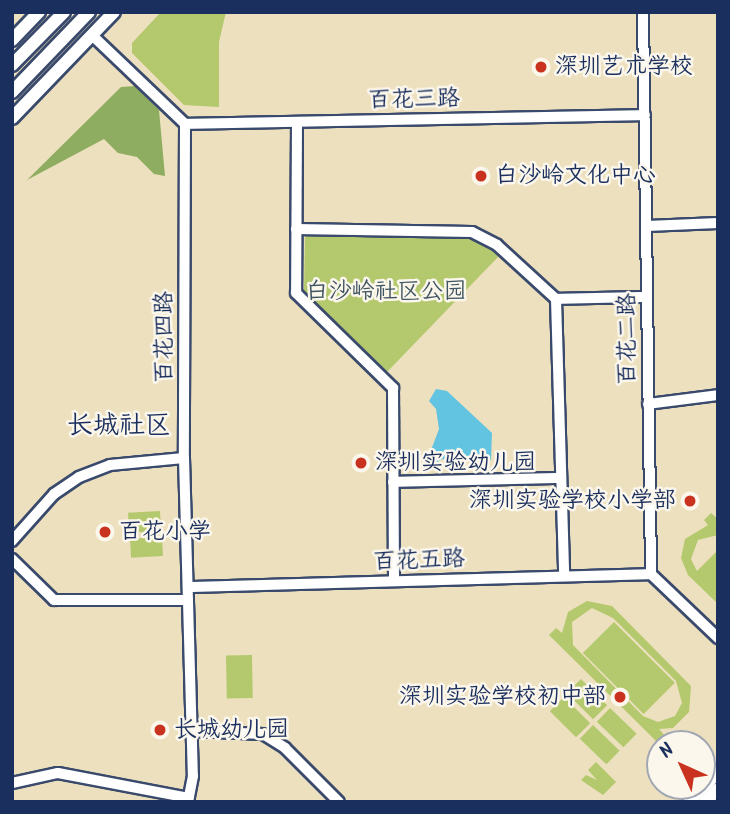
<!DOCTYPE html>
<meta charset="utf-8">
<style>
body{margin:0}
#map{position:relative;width:730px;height:814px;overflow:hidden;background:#ede0be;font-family:Kalam,"LXGW WenKai TC",sans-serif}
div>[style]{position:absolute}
.green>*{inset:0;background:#b4c96d;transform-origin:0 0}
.forest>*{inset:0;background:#8fad60}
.water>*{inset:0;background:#63c4e1}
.roads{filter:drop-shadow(2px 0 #3a4a6c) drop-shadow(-2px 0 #3a4a6c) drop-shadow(0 2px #3a4a6c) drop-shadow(0 -2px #3a4a6c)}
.minor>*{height:10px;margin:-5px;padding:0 5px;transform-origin:5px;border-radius:5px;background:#fff}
.major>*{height:12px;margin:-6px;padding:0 6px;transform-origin:6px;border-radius:6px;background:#fff}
.dots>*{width:19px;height:19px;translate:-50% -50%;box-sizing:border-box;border:4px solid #fbf7ec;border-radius:50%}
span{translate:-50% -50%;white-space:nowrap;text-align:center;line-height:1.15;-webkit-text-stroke:5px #fbf7ec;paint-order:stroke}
.poi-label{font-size:23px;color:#1b2f5e}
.left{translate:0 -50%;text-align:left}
.right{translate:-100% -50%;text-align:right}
.street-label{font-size:23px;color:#1b2f5e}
.park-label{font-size:23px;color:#415662}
.quarter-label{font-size:26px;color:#1b2f5e}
.frame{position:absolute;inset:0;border:14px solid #1b2f5e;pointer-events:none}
.north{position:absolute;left:646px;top:730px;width:70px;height:70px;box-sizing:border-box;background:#fbf7ec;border:2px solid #a1a7b3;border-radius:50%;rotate:315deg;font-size:19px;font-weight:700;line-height:28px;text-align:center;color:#1b2f5e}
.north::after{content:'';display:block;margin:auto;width:24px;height:32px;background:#c8321e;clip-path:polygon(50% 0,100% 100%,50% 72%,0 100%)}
</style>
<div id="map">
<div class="green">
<div style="clip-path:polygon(161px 12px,226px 12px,219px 42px,219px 107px,184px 105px,132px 53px,132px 43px)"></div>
<div style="clip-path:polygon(460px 235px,485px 244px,499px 256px,387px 372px,304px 291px,305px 236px)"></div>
<div style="left:160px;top:511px;width:20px;height:32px;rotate:87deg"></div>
<div style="clip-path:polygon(711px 513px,718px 519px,718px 535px,698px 540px,691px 559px,697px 571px,718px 550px,718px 604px,688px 575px,681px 558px,685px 539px,708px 525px,704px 520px)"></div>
<div style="left:162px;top:537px;width:19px;height:32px;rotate:87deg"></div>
<div style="clip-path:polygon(evenodd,587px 601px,612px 606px,691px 686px,689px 712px,673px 728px,659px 729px,666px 737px,659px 744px,549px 635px,556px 628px,562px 633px,568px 612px,587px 601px,592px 608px,613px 618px,676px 681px,682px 703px,675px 716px,658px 722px,643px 716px,573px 645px,572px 622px,592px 608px)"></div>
<div style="left:614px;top:622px;width:86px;height:44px;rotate:45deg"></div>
<div style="left:252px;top:655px;width:43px;height:26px;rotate:89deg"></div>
<div style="left:581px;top:679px;width:37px;height:20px;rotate:45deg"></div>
<div style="left:564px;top:697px;width:37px;height:20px;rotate:45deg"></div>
<div style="left:610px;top:708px;width:37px;height:19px;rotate:44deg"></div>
<div style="left:593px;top:725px;width:37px;height:19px;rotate:44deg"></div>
<div style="clip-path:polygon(596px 762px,616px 782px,603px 795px,581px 780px,586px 775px,597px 780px,588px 770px)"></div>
</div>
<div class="forest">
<div style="clip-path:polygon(135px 86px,159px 110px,165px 176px,154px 174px,137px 157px,118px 153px,104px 139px,27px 180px,121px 87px)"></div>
</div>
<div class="water">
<div style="clip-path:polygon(436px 389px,447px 391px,492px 433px,491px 460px,443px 459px,435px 463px,428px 458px,439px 429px,436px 409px,429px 401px)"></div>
</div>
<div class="roads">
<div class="minor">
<div style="left:643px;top:12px;width:562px;rotate:89.18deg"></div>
<div style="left:651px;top:574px;width:93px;rotate:43.7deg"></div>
<div style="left:93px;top:36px;width:127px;rotate:43.7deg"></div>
<div style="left:185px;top:124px;width:334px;rotate:90.2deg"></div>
<div style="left:184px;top:458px;width:318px;rotate:88.4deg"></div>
<div style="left:193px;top:776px;width:26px;rotate:101deg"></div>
<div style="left:297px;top:123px;width:170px;rotate:90.3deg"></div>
<div style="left:296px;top:293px;width:136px;rotate:44.4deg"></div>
<div style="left:393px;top:388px;width:193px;rotate:89.7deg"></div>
<div style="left:185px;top:124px;width:460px;rotate:-1.1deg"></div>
<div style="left:647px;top:226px;width:71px;rotate:-2.4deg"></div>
<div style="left:296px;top:229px;width:176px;rotate:1deg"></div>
<div style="left:472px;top:232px;width:28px;rotate:27deg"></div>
<div style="left:497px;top:245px;width:80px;rotate:42.5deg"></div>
<div style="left:556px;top:299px;width:277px;rotate:88.3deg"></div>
<div style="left:556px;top:299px;width:91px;rotate:-1.3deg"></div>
<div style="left:648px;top:404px;width:71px;rotate:-7.3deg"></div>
<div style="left:393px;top:482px;width:168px;rotate:-1.4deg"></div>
<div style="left:12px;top:541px;width:63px;rotate:-48.2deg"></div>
<div style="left:54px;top:494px;width:30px;rotate:-34deg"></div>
<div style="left:79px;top:477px;width:33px;rotate:-21deg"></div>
<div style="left:110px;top:465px;width:74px;rotate:-5.4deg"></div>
<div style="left:12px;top:559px;width:59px;rotate:44.3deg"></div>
<div style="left:54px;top:600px;width:134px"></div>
<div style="left:188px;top:587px;width:463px;rotate:-1.6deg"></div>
<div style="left:192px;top:731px;width:71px;rotate:2.4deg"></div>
<div style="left:263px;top:734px;width:26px;rotate:32deg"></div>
<div style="left:285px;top:748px;width:76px;rotate:45deg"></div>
<div style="left:12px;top:783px;width:47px;rotate:-12.3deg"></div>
<div style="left:58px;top:773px;width:133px;rotate:10.8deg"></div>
</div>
<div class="major">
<div style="left:12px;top:40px;width:39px;rotate:-46deg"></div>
<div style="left:12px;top:65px;width:74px;rotate:-45.5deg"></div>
<div style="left:12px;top:92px;width:111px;rotate:-46.1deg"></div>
<div style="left:12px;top:118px;width:147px;rotate:-46.1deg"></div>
<div style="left:689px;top:802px;width:42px;rotate:-46deg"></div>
<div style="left:705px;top:802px;width:18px;rotate:-45deg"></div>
</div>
</div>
<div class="dots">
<div style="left:541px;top:67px;background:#c8321e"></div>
<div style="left:481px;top:176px;background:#c8321e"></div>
<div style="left:361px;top:463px;background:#c8321e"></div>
<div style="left:690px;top:501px;background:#c8321e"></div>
<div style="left:105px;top:532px;background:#c8321e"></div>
<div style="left:620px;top:697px;background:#c8321e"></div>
<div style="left:160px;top:730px;background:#c8321e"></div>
</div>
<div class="poi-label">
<span class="left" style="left:555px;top:67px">深圳艺术学校</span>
<span class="left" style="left:495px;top:176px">白沙岭文化中心</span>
<span class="left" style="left:375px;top:463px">深圳实验幼儿园</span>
<span class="right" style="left:676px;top:501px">深圳实验学校小学部</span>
<span class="left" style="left:119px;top:532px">百花小学</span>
<span class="right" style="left:606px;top:697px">深圳实验学校初中部</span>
<span class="left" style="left:174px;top:730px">长城幼儿园</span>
</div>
<div class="street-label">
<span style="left:414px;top:100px;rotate:-1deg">百花三路</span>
<span style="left:165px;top:337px;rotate:-90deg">百花四路</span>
<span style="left:628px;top:339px;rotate:-90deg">百花二路</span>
<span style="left:419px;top:561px;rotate:-2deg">百花五路</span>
</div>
<div class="park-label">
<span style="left:386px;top:292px">白沙岭社区公园</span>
</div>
<div class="quarter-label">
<span style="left:119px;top:427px">长城社区</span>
</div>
<div class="frame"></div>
<div class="north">N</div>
</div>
